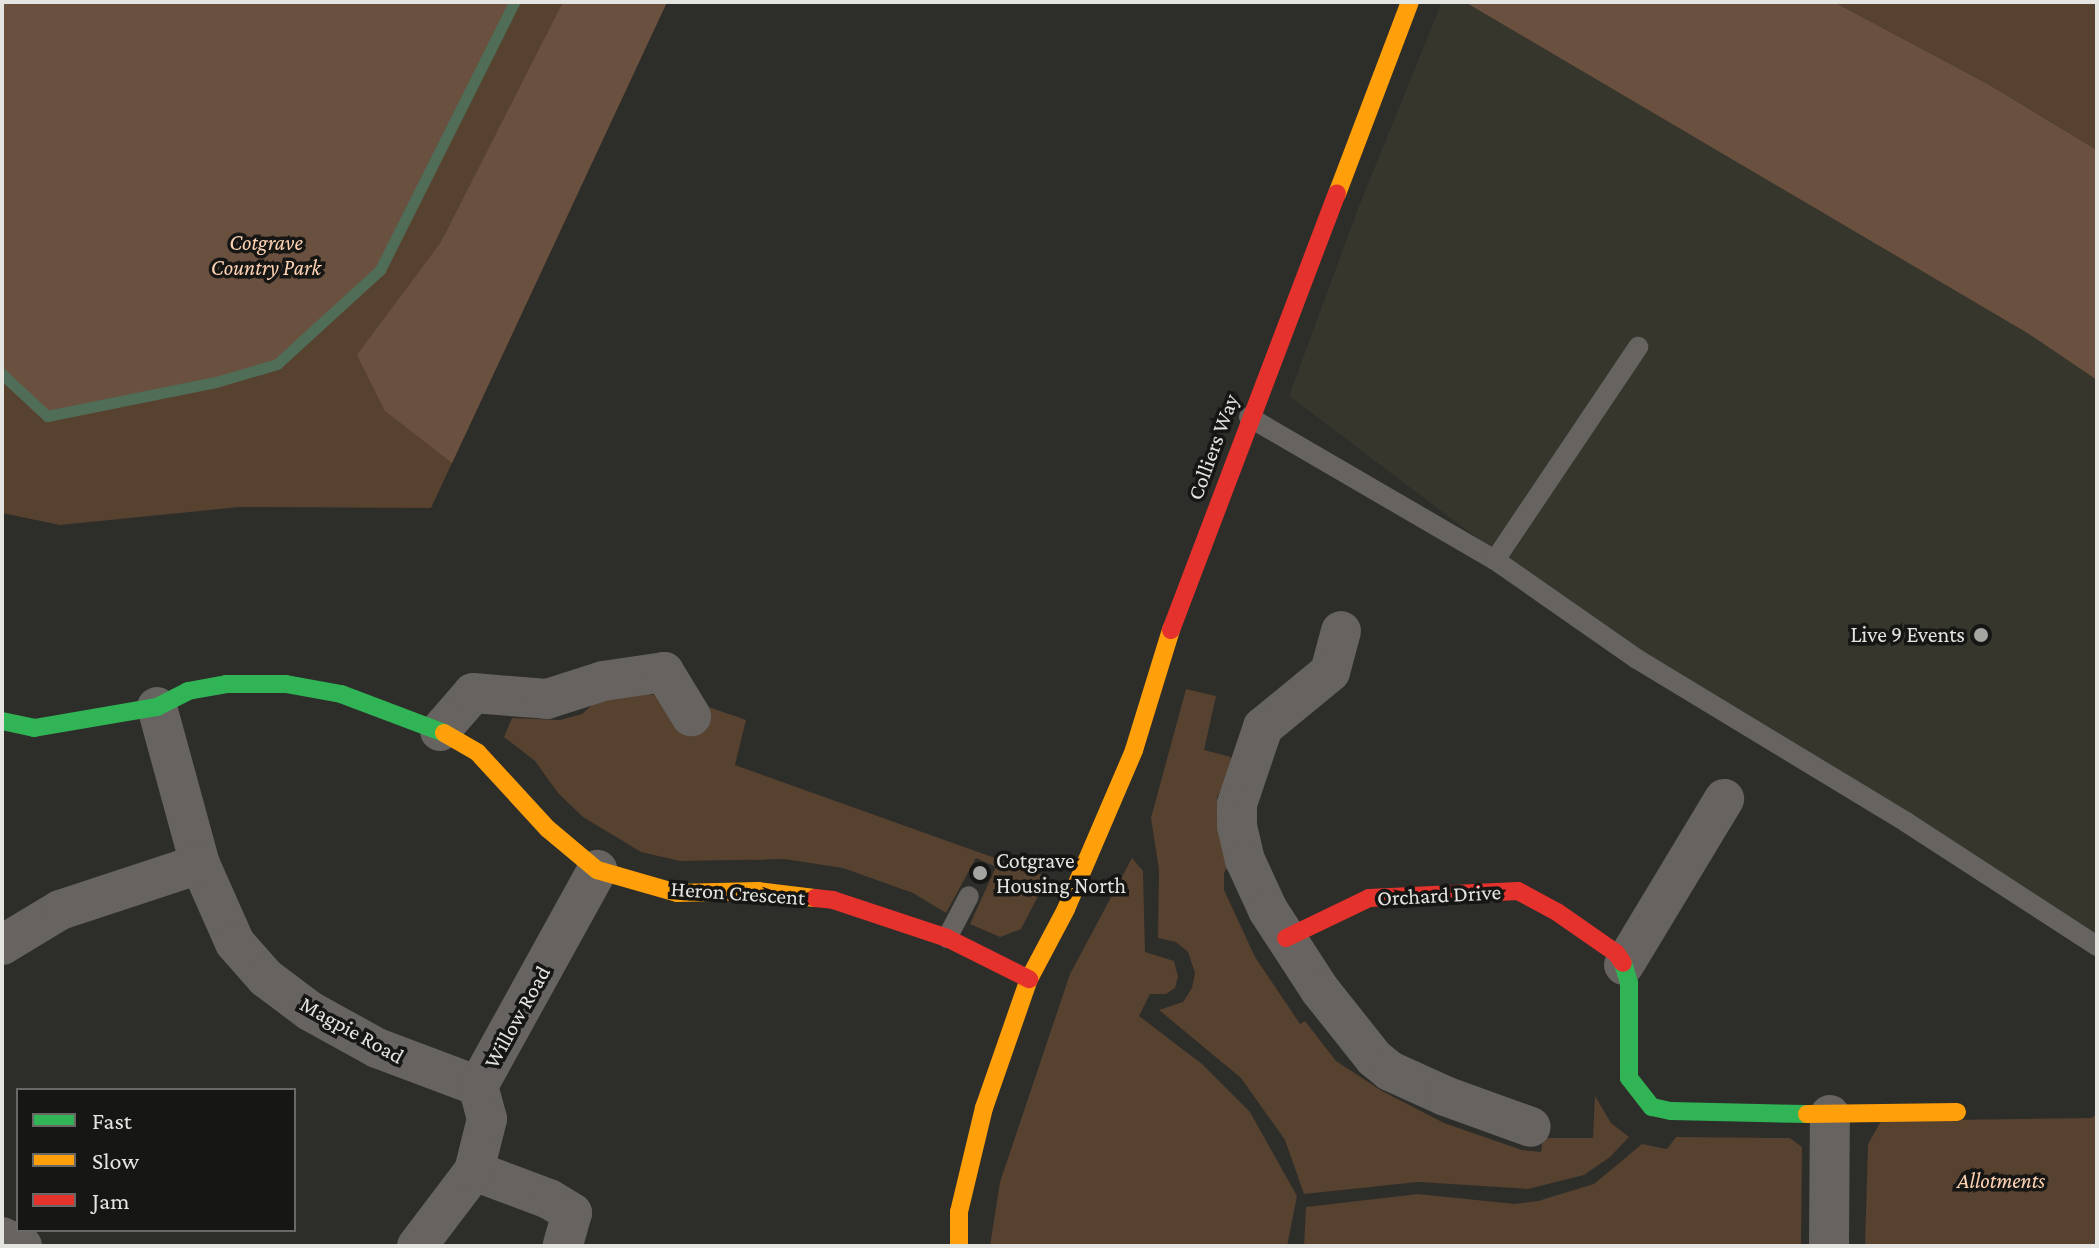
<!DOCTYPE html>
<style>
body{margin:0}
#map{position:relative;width:2099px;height:1248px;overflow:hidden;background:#2d2d2a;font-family:"Crimson Pro",serif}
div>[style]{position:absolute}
.built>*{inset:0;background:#37362d}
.green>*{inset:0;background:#57412f}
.forest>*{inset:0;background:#6a503e}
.stream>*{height:11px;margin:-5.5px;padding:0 5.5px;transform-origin:5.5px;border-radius:5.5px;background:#506d57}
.lane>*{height:20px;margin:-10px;padding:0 10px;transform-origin:10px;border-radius:10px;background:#666360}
.street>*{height:40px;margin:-20px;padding:0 20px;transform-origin:20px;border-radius:20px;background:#666360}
.fast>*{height:18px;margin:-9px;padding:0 9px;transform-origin:9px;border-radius:9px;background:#30b455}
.slow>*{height:18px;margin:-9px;padding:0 9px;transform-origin:9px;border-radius:9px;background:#ff9f0a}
.jam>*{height:18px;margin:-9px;padding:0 9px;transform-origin:9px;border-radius:9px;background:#e5322d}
.dots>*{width:22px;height:22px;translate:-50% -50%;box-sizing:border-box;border:4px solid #161614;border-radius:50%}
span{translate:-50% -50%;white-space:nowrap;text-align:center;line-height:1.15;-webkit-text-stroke:7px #161614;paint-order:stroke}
.park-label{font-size:22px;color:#fed2b3;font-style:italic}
.street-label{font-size:22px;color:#e4e4e1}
.poi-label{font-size:22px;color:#e4e4e1}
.right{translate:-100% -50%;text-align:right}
.left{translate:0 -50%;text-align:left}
.frame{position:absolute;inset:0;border:4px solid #e4e4e1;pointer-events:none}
.legend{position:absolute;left:16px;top:1088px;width:280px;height:144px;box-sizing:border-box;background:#161614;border:2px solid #686866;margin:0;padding:10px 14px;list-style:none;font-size:24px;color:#e4e4e1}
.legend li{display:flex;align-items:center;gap:16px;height:40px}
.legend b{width:40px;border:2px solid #686866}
</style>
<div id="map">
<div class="built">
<div style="clip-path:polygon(1442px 2px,1465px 2px,2029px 334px,2097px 380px,2097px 946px,1637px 659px,1289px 396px,1359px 206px)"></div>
</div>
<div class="green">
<div style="clip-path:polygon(2px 2px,667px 2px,431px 508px,240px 507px,60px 525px,2px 513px)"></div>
<div style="clip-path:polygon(1834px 2px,2097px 2px,2097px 150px,1988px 84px)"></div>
<div style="clip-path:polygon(1186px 689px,1216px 696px,1204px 750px,1231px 757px,1230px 774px,1217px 797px,1217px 824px,1228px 866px,1224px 873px,1224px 890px,1255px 957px,1300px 1024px,1305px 1021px,1336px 1061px,1382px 1091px,1444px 1123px,1522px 1150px,1541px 1152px,1543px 1138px,1593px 1138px,1595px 1096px,1611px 1123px,1629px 1137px,1610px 1157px,1584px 1175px,1528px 1189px,1418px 1182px,1304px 1194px,1285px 1140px,1241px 1078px,1159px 1010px,1183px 1002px,1192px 988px,1195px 973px,1188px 952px,1176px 942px,1158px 938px,1159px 870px,1151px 818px)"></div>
<div style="clip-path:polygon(607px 692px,639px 692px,700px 704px,746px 720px,735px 765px,1048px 877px,1021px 929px,1000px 937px,970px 924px,996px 867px,976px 858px,946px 913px,913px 893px,843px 868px,784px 859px,680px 861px,641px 852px,583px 817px,558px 793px,535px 761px,504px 737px,512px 718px,560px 720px,582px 714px)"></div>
<div style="clip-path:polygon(1132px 858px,1143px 871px,1145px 952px,1174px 961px,1178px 977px,1175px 988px,1166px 994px,1150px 994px,1139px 1016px,1202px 1064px,1250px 1112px,1297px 1196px,1287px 1246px,990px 1246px,1000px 1182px,1070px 974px)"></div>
<div style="clip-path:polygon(2097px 1113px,2097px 1246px,1865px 1246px,1868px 1144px,1881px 1121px,2092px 1118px)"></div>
<div style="clip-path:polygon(1676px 1137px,1790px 1138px,1802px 1147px,1801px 1246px,1304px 1246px,1306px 1207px,1418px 1194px,1515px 1204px,1538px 1201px,1594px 1184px,1642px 1144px,1667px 1149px)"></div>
</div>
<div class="forest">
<div style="clip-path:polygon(2px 2px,514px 2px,380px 270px,277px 364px,178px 392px,47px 416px,2px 374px)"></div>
<div style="clip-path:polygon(563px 2px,667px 2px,452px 463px,385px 411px,357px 355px,441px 242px)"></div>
<div style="clip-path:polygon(1465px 2px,1834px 2px,1988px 84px,2097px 150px,2097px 380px,2029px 334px)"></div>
</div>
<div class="stream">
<div style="left:2px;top:374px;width:62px;rotate:43deg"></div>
<div style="left:47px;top:416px;width:172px;rotate:-11.4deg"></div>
<div style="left:216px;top:382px;width:64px;rotate:-16.4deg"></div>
<div style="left:277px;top:364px;width:139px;rotate:-42.4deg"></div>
<div style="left:380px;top:270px;width:300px;rotate:-63.4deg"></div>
</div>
<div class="lane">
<div style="left:1249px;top:417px;width:285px;rotate:30.2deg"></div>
<div style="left:1495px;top:560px;width:173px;rotate:34.9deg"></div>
<div style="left:1637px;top:659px;width:315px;rotate:31.2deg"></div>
<div style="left:1906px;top:822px;width:228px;rotate:33deg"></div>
<div style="left:1495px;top:560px;width:257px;rotate:-56.1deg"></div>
<div style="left:947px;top:938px;width:47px;rotate:-62.4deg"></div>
</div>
<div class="street">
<div style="left:1341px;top:631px;width:42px;rotate:105deg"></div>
<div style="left:1330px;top:672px;width:87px;rotate:140.6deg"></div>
<div style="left:1263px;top:727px;width:81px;rotate:108.7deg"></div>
<div style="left:1237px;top:804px;width:22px;rotate:90deg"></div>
<div style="left:1237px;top:826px;width:35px;rotate:77deg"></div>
<div style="left:1245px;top:860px;width:55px;rotate:65.3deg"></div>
<div style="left:1268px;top:910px;width:95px;rotate:57deg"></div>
<div style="left:1320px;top:990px;width:87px;rotate:51.5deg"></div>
<div style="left:1374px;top:1058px;width:21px;rotate:39deg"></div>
<div style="left:1390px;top:1071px;width:60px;rotate:24.4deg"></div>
<div style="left:1445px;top:1096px;width:91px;rotate:19.8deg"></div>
<div style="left:157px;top:707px;width:163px;rotate:74.7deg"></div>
<div style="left:200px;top:864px;width:86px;rotate:66.1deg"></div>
<div style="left:235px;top:943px;width:47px;rotate:48.5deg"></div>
<div style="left:266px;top:978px;width:55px;rotate:36.9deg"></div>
<div style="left:310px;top:1011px;width:77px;rotate:28.9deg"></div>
<div style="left:377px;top:1048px;width:108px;rotate:20.6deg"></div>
<div style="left:440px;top:731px;width:50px;rotate:-49deg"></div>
<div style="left:473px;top:693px;width:74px;rotate:4.6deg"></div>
<div style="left:547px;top:699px;width:59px;rotate:-17.8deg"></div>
<div style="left:603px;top:681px;width:62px;rotate:-8.4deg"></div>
<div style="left:664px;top:672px;width:52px;rotate:58.5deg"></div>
<div style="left:2px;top:945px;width:68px;rotate:-31.1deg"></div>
<div style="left:60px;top:910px;width:147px;rotate:-18.2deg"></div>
<div style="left:1624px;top:965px;width:194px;rotate:-58.9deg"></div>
<div style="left:474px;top:1171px;width:80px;rotate:20.5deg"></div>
<div style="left:549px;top:1199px;width:27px;rotate:31deg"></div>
<div style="left:572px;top:1213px;width:33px;rotate:106deg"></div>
<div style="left:2px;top:1237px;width:22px;rotate:24deg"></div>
<div style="left:417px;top:1246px;width:94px;rotate:-52.8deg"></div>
<div style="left:474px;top:1171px;width:54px;rotate:-76deg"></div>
<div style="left:487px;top:1119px;width:34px;rotate:-105deg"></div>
<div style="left:478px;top:1086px;width:247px;rotate:-61.1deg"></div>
<div style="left:1829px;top:1246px;width:131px;rotate:-89.6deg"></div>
</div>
<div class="fast">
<div style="left:2px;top:721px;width:33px;rotate:12deg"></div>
<div style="left:34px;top:728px;width:125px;rotate:-9.7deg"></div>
<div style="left:157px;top:707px;width:35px;rotate:-27deg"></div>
<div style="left:188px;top:691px;width:39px;rotate:-10deg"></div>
<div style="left:226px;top:684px;width:60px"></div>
<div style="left:286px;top:684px;width:56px;rotate:10.3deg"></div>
<div style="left:341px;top:694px;width:110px;rotate:20.7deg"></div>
<div style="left:1623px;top:963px;width:21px;rotate:73deg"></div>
<div style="left:1629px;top:983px;width:95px;rotate:90deg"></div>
<div style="left:1629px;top:1078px;width:37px;rotate:52deg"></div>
<div style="left:1652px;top:1107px;width:19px;rotate:12deg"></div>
<div style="left:1671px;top:1111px;width:136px;rotate:1.3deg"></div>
</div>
<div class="slow">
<div style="left:1337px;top:194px;width:205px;rotate:-69.2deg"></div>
<div style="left:444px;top:733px;width:39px;rotate:30deg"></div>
<div style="left:478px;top:753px;width:103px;rotate:47.4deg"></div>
<div style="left:548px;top:829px;width:64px;rotate:39.9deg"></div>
<div style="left:597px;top:870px;width:83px;rotate:16deg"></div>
<div style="left:677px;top:893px;width:81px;rotate:-1.4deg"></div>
<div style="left:758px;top:891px;width:57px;rotate:7deg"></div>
<div style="left:1807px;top:1114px;width:150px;rotate:-0.8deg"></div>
<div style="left:959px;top:1246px;width:34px;rotate:-90deg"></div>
<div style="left:959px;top:1212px;width:107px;rotate:-76.5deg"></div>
<div style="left:984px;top:1108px;width:137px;rotate:-70.8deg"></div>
<div style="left:1029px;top:979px;width:79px;rotate:-62.1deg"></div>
<div style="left:1066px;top:909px;width:173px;rotate:-66.8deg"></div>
<div style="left:1134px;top:750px;width:126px;rotate:-72.9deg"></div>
</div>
<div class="jam">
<div style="left:1171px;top:630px;width:467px;rotate:-69.2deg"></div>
<div style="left:815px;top:898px;width:18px;rotate:6deg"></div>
<div style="left:833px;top:900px;width:120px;rotate:18.4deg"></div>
<div style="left:947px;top:938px;width:92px;rotate:26.6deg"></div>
<div style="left:1286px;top:938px;width:92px;rotate:-25.7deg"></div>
<div style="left:1369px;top:898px;width:149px;rotate:-2.7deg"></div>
<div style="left:1518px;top:891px;width:44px;rotate:28.3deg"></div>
<div style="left:1557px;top:912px;width:72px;rotate:34.8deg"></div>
<div style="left:1616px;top:953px;width:12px;rotate:55deg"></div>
</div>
<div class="dots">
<div style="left:1981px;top:635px;background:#a4a4a1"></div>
<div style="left:980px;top:873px;background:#a4a4a1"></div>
</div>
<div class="park-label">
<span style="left:266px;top:255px">Cotgrave<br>Country Park</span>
<span style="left:2001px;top:1181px">Allotments</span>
</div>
<div class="street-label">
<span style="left:1213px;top:447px;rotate:-70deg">Colliers Way</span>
<span style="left:738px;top:893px;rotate:4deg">Heron Crescent</span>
<span style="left:1439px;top:895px;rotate:-3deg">Orchard Drive</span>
<span style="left:517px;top:1017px;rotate:-61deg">Willow Road</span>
<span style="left:352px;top:1030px;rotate:29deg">Magpie Road</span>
</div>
<div class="poi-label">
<span class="right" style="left:1965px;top:635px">Live 9 Events</span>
<span class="left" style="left:996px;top:873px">Cotgrave<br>Housing North</span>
</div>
<div class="frame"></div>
<ul class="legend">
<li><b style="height:10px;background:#30b455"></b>Fast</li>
<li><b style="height:10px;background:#ff9f0a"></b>Slow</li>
<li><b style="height:10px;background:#e5322d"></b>Jam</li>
</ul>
</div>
